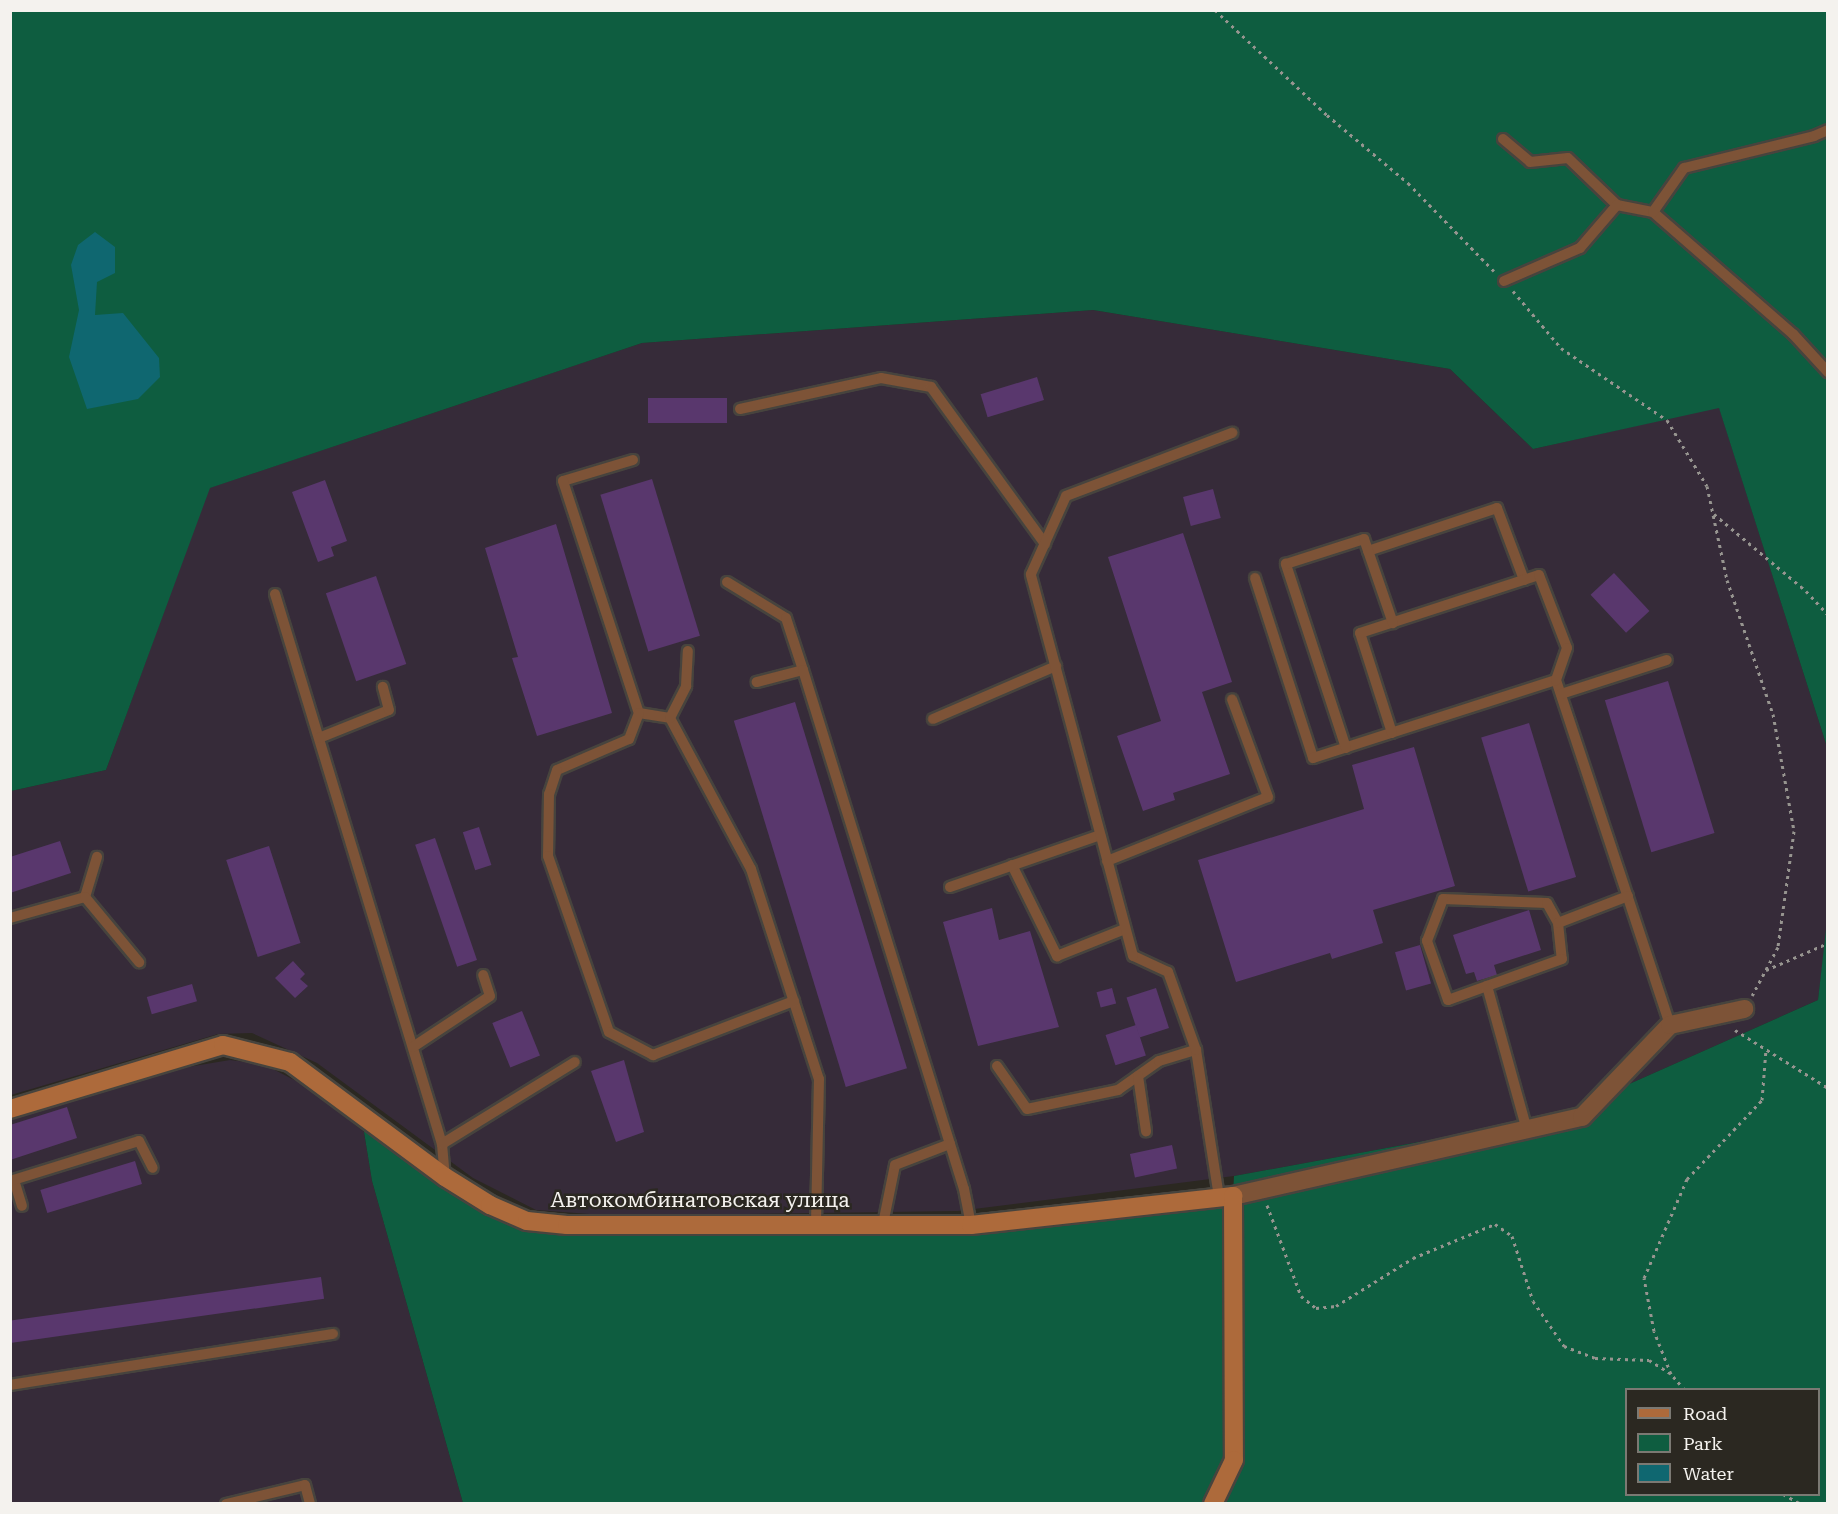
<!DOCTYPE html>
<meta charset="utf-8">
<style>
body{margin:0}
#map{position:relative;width:1838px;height:1514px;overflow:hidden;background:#2b2821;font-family:"Roboto Serif",serif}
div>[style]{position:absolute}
.industrial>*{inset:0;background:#362b39}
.green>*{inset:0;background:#0e5d40}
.water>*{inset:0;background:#0f6770}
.building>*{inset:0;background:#59376d;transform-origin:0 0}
.path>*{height:3px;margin-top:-1.5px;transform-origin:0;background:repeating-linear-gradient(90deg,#979590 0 3px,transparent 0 7.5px)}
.roads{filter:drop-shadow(2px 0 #47443e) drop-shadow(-2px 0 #47443e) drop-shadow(0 2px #47443e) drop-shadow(0 -2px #47443e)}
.lane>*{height:10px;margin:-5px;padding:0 5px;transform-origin:5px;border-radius:5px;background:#7d5337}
.street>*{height:18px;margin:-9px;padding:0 9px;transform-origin:9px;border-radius:9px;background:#7d5337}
.secondary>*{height:18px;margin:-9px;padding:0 9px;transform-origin:9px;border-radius:9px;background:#ad6a3b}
span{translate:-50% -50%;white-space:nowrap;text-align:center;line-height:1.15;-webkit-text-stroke:5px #2b2821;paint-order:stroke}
.street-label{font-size:21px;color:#f4f2ee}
.frame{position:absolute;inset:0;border:12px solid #f4f2ee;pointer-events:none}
.legend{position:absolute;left:1625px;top:1388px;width:195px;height:108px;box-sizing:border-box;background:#2b2821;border:2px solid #7b7973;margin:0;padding:8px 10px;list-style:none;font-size:18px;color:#f4f2ee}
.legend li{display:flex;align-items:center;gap:12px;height:30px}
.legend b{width:30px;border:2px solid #7b7973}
</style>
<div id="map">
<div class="industrial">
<div style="clip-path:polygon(1093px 310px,1450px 369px,1533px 449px,1719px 407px,1827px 747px,1828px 921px,1818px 1000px,1555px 1117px,1234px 1176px,958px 1211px,616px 1216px,536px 1210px,473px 1178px,317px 1063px,252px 1033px,218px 1034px,11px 1095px,11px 791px,106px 770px,209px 488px,642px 343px)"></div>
<div style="clip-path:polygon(230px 1060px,263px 1064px,308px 1087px,364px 1132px,372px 1181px,463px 1503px,11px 1503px,10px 1120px,158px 1072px)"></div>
</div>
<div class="green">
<div style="clip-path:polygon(10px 11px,1827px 11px,1827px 747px,1719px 408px,1533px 449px,1450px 369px,1093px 310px,642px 343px,210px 488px,106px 770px,11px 791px)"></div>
<div style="clip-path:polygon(evenodd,1827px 921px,1827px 1503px,463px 1503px,372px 1181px,364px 1132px,371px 1120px,527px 1221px,971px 1225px,1233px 1195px,1234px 1176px,1555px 1117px,1818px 1000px,1827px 921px,1626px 1390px,1818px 1390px,1818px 1494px,1626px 1494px,1626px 1390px)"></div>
</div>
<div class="water">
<div style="clip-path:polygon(95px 232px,115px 247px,115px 273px,97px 282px,95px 315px,123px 313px,159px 358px,160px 377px,138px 399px,87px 409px,69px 357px,79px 310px,71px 265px,78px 245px)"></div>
</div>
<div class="building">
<div style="left:1037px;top:377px;width:24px;height:59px;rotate:73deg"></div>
<div style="left:648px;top:398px;width:79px;height:25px"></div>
<div style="left:652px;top:479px;width:164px;height:54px;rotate:73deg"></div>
<div style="clip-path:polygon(325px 480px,347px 541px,331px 547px,334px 556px,318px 562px,292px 492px)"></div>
<div style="left:1213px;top:489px;width:30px;height:31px;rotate:75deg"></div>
<div style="clip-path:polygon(556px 524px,612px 713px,537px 736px,512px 658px,518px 657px,485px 548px)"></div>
<div style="clip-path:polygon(1183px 533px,1232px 682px,1202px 692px,1230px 774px,1173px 793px,1175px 800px,1143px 811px,1117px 736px,1161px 721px,1108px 557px)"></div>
<div style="left:1614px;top:573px;width:52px;height:32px;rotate:47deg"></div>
<div style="left:376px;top:576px;width:93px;height:53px;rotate:71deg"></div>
<div style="left:1668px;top:681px;width:159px;height:66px;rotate:73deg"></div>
<div style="left:795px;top:702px;width:383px;height:64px;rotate:73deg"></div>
<div style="left:1529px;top:723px;width:161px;height:50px;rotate:73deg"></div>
<div style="clip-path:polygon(1414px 747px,1455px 886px,1373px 910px,1383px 943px,1332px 959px,1330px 953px,1236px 982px,1198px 860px,1364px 809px,1352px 765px)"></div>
<div style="left:479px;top:827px;width:40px;height:17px;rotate:72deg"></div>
<div style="left:435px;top:838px;width:129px;height:21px;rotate:71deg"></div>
<div style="clip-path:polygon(60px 841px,71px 873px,10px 893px,10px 857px)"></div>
<div style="left:269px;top:846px;width:102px;height:45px;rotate:72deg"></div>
<div style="clip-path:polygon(992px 908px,999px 940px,1030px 931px,1059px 1027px,978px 1046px,943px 922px)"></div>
<div style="clip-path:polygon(1529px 910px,1541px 950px,1494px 965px,1497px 975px,1477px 981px,1474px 972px,1466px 974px,1453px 935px)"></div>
<div style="left:1420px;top:945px;width:40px;height:26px;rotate:74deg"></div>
<div style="clip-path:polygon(293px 961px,305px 974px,300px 979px,308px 986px,295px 998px,275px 978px)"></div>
<div style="left:192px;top:984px;width:18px;height:47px;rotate:74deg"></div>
<div style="left:1112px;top:988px;width:16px;height:16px;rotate:75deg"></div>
<div style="left:1156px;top:988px;width:42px;height:31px;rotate:72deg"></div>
<div style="left:522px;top:1011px;width:48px;height:32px;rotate:68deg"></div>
<div style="left:1136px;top:1025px;width:32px;height:32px;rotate:72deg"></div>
<div style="clip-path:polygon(624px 1060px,644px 1132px,616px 1142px,591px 1071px)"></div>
<div style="clip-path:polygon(67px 1107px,77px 1138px,10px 1160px,10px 1125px)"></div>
<div style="left:1172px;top:1145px;width:24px;height:43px;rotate:78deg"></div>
<div style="left:135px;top:1161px;width:24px;height:99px;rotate:73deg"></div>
<div style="left:321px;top:1277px;width:22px;height:315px;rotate:82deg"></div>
</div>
<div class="path">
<div style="left:1215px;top:10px;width:154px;rotate:43.2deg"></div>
<div style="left:1327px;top:115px;width:106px;rotate:40deg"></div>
<div style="left:1408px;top:183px;width:123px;rotate:45.7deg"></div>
<div style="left:1513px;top:291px;width:75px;rotate:49.9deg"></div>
<div style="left:1561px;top:348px;width:128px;rotate:34.2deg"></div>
<div style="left:1667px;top:420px;width:77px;rotate:58.8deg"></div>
<div style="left:1707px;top:486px;width:96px;rotate:78deg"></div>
<div style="left:1727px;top:580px;width:142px;rotate:71.1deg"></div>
<div style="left:1773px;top:714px;width:119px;rotate:79.8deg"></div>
<div style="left:1794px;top:831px;width:117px;rotate:97.9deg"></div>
<div style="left:1778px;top:947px;width:55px;rotate:118deg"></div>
<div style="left:1714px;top:514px;width:120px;rotate:39.9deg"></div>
<div style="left:1806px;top:591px;width:33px;rotate:47deg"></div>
<div style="left:1766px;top:970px;width:68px;rotate:-23.5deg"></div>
<div style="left:1735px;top:1030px;width:110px;rotate:31.9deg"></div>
<div style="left:1267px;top:1205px;width:97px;rotate:69.5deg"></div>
<div style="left:1301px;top:1296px;width:19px;rotate:39deg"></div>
<div style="left:1316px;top:1308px;width:20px;rotate:-6deg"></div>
<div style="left:1336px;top:1306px;width:91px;rotate:-31.9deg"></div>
<div style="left:1413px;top:1258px;width:89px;rotate:-22.5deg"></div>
<div style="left:1495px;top:1224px;width:21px;rotate:35deg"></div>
<div style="left:1512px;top:1236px;width:68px;rotate:72.1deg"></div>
<div style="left:1533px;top:1301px;width:55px;rotate:55.4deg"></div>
<div style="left:1564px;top:1346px;width:33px;rotate:21deg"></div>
<div style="left:1595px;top:1358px;width:54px;rotate:2.1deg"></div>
<div style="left:1649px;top:1360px;width:26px;rotate:32deg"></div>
<div style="left:1685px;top:1390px;width:21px;rotate:-131deg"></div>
<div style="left:1671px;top:1374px;width:46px;rotate:-111.6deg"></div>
<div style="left:1654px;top:1331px;width:54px;rotate:-100.7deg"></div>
<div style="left:1644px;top:1278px;width:108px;rotate:-66.5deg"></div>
<div style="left:1687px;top:1179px;width:109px;rotate:-46.5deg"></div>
<div style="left:1762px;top:1100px;width:51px;rotate:-85.5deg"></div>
<div style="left:1783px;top:1494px;width:21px;rotate:29deg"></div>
</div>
<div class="roads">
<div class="lane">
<div style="left:1503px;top:139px;width:35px;rotate:40deg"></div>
<div style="left:1530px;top:162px;width:38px;rotate:-6deg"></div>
<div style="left:1568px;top:158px;width:68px;rotate:43.8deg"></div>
<div style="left:1617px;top:205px;width:37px;rotate:11deg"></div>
<div style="left:1653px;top:212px;width:186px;rotate:41.1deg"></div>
<div style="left:1793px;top:334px;width:52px;rotate:47.4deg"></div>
<div style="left:1653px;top:212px;width:54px;rotate:-54.8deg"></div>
<div style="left:1684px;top:168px;width:134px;rotate:-13.8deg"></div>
<div style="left:1814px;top:136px;width:15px;rotate:-23deg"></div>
<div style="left:1504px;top:281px;width:83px;rotate:-23.5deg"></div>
<div style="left:1580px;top:248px;width:57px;rotate:-49.3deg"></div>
<div style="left:740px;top:409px;width:144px;rotate:-12.4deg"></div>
<div style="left:881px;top:378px;width:51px;rotate:10.2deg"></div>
<div style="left:931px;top:387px;width:194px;rotate:54deg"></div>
<div style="left:633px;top:460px;width:73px;rotate:163.3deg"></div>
<div style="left:563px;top:481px;width:244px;rotate:71.9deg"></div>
<div style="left:639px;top:713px;width:31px;rotate:9deg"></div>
<div style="left:670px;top:718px;width:171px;rotate:61.8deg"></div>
<div style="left:751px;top:869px;width:221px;rotate:72.1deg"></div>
<div style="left:819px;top:1079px;width:144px;rotate:91.2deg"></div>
<div style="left:1368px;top:551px;width:136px;rotate:-18.4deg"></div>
<div style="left:1497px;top:508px;width:77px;rotate:69.4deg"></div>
<div style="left:1255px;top:578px;width:189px;rotate:72.1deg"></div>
<div style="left:1313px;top:758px;width:255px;rotate:-17.8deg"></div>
<div style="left:1556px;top:680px;width:363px;rotate:71.7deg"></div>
<div style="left:727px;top:582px;width:69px;rotate:31.4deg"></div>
<div style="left:786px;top:618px;width:55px;rotate:71.9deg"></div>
<div style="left:803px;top:670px;width:48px;rotate:165.4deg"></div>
<div style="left:275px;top:594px;width:575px;rotate:73.11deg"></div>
<div style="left:442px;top:1144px;width:33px;rotate:85deg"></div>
<div style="left:803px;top:670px;width:543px;rotate:72.77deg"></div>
<div style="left:964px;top:1189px;width:37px;rotate:79deg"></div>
<div style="left:1561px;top:694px;width:111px;rotate:-17.8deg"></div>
<div style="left:639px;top:713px;width:28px;rotate:111deg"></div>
<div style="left:629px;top:739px;width:78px;rotate:156.7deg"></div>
<div style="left:557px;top:770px;width:25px;rotate:108deg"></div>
<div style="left:549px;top:794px;width:62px;rotate:90.9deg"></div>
<div style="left:548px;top:856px;width:186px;rotate:70.9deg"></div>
<div style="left:609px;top:1032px;width:50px;rotate:27.6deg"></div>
<div style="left:653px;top:1055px;width:151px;rotate:-21deg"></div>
<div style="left:670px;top:718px;width:36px;rotate:-63deg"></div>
<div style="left:686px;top:686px;width:35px;rotate:-87deg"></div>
<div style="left:933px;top:719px;width:134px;rotate:-23.3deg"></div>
<div style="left:1392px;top:733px;width:105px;rotate:-107.7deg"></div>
<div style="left:1360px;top:633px;width:188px;rotate:-18deg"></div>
<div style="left:1539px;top:575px;width:78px;rotate:69deg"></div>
<div style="left:1567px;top:648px;width:34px;rotate:109deg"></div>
<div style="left:319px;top:738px;width:75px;rotate:-21.8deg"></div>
<div style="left:389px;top:710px;width:24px;rotate:-105deg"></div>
<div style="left:1346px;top:748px;width:194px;rotate:-108.1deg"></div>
<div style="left:1286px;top:564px;width:82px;rotate:-17.8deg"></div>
<div style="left:1364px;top:539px;width:89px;rotate:71deg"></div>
<div style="left:1107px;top:861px;width:173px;rotate:-21.7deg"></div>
<div style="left:1268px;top:797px;width:104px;rotate:-110.2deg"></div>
<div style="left:1012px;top:865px;width:102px;rotate:63.7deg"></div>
<div style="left:1057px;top:956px;width:73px;rotate:-21.7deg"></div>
<div style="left:950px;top:887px;width:159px;rotate:-19.1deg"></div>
<div style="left:85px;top:897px;width:42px;rotate:-73.3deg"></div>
<div style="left:1443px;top:899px;width:104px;rotate:2.2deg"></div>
<div style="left:1547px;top:903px;width:23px;rotate:61deg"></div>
<div style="left:1558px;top:923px;width:36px;rotate:84deg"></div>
<div style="left:1562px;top:959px;width:121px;rotate:160.2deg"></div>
<div style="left:1448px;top:1000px;width:63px;rotate:-109.6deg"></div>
<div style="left:1427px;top:941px;width:45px;rotate:-69.1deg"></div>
<div style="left:10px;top:918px;width:78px;rotate:-15.6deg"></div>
<div style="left:85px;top:897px;width:85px;rotate:50.3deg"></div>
<div style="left:1558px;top:923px;width:75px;rotate:-21.1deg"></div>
<div style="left:1487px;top:986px;width:149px;rotate:74.5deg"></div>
<div style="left:413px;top:1047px;width:92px;rotate:-33.5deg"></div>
<div style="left:490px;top:996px;width:22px;rotate:-108deg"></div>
<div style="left:997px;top:1066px;width:52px;rotate:55.1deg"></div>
<div style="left:1027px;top:1109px;width:93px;rotate:-11.8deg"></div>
<div style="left:1118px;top:1090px;width:50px;rotate:-35.3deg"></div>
<div style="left:1159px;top:1061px;width:39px;rotate:-17deg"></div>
<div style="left:1138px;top:1076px;width:56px;rotate:81.7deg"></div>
<div style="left:442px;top:1144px;width:156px;rotate:-31.7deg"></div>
<div style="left:14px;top:1180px;width:27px;rotate:73deg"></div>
<div style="left:10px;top:1181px;width:135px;rotate:-17.2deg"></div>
<div style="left:139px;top:1141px;width:30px;rotate:63deg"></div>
<div style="left:1219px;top:1197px;width:149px;rotate:-98.9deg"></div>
<div style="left:1196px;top:1050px;width:83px;rotate:-109.7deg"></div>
<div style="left:1168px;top:972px;width:38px;rotate:-155deg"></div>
<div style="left:1133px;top:956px;width:395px;rotate:-105deg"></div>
<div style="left:1031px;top:574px;width:85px;rotate:-65.8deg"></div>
<div style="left:1066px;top:496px;width:178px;rotate:-20.8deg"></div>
<div style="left:883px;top:1224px;width:60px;rotate:-78.5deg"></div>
<div style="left:895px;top:1165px;width:59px;rotate:-20.9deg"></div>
<div style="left:10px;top:1385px;width:327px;rotate:-9deg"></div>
<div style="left:226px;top:1504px;width:81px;rotate:-13.5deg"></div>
<div style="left:305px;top:1485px;width:20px;rotate:75deg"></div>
</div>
<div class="street">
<div style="left:1233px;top:1196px;width:358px;rotate:-12.8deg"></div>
<div style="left:1582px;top:1117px;width:127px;rotate:-46.3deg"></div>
<div style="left:1670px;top:1025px;width:76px;rotate:-12.2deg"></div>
</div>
<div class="secondary">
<div style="left:10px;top:1109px;width:222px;rotate:-16.7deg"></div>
<div style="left:223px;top:1045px;width:69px;rotate:14.2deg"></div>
<div style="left:290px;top:1062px;width:193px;rotate:36.6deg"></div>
<div style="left:445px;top:1177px;width:53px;rotate:31.9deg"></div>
<div style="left:490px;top:1205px;width:40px;rotate:23.4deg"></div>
<div style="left:527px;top:1221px;width:40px;rotate:5.7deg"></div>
<div style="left:567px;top:1225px;width:404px"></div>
<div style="left:971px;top:1225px;width:264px;rotate:-6.3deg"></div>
<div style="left:1233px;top:1196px;width:264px;rotate:89.8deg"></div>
<div style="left:1234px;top:1460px;width:49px;rotate:115.5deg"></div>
</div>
</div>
<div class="street-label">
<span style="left:700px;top:1200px">Автокомбинатовская улица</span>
</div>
<div class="frame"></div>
<ul class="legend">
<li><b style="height:8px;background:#ad6a3b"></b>Road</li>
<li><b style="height:16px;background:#0e5d40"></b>Park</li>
<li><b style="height:16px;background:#0f6770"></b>Water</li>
</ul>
</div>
